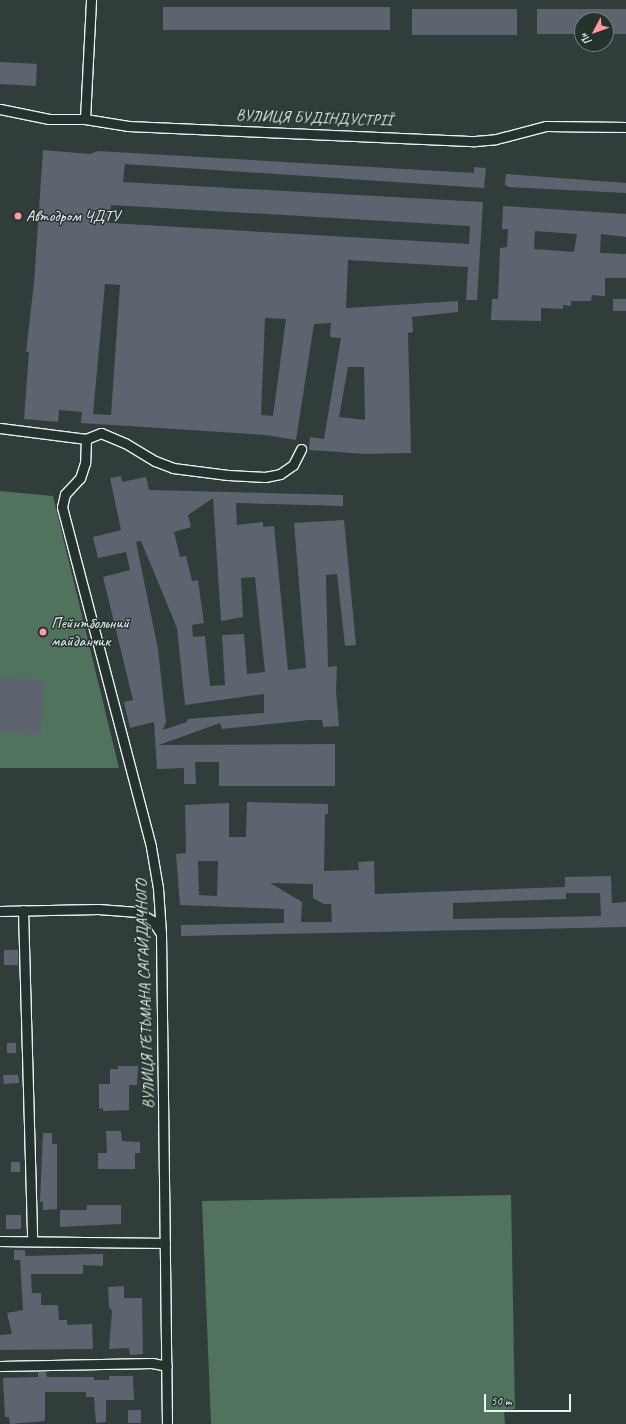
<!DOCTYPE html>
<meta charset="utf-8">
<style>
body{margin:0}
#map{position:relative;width:626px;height:1424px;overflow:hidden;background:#313d3a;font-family:Caveat,sans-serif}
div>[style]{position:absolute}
.green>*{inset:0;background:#51725d}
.building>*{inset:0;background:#5e6370;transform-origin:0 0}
.roads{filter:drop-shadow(1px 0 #e8f1f8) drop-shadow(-1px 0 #e8f1f8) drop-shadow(0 1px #e8f1f8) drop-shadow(0 -1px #e8f1f8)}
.minor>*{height:9px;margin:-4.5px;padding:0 4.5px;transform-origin:4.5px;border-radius:4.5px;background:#26332d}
.dots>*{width:11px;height:11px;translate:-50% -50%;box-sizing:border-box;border:2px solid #26332d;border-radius:50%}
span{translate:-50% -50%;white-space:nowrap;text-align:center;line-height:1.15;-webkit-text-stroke:3px #26332d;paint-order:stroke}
.street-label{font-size:16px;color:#e8f1f8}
.poi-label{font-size:16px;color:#e8f1f8}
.left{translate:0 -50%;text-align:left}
.north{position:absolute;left:574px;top:12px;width:40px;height:40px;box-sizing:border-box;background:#26332d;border:1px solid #747f7e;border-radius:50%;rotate:229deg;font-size:11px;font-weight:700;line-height:16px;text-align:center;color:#e8f1f8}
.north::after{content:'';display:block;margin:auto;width:14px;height:18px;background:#ff9aa2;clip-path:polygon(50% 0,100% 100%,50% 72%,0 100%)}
.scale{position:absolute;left:484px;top:1394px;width:87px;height:18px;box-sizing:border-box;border:2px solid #e8f1f8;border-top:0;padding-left:5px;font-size:12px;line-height:14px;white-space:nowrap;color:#e8f1f8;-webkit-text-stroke:3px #26332d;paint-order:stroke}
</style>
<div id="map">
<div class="green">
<div style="clip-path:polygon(0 491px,53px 496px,119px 768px,0 768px)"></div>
<div style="clip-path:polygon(511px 1195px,515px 1409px,504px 1410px,505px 1424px,211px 1424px,202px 1201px)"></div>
</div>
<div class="building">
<div style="left:163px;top:7px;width:227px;height:23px"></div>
<div style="left:412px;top:9px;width:105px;height:26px"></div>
<div style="clip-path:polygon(537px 9px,626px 9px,626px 34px,606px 34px,606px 20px,582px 20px,582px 34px,537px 34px)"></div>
<div style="left:0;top:62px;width:37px;height:22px;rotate:3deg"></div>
<div style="clip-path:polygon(evenodd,43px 150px,90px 154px,98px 151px,474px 173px,474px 167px,486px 168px,484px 188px,125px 164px,123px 182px,483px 202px,477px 300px,466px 300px,468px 267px,348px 260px,346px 308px,458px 301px,458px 312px,412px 317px,413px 332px,408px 333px,411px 453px,366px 454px,309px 450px,310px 437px,324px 439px,341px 338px,330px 337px,331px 323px,314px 324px,296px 440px,266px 435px,81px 423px,82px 412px,59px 410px,58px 422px,24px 419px,29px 352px,26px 352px,34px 283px,43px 150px,111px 205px,470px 226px,469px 244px,110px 223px,111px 205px,43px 150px,105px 284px,120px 285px,111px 415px,93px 414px,105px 284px,43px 150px,265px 318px,286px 319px,273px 416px,261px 415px,265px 318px,43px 150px,348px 367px,364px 367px,365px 420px,339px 417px,348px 367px)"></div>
<div style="clip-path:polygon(506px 174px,626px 183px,626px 193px,509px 187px,505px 185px)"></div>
<div style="clip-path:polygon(evenodd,503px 206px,626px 214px,626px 237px,601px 234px,600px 253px,626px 254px,626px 278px,605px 278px,605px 296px,592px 295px,591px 301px,571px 301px,571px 306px,563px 305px,563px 309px,541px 308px,541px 321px,491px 320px,492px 299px,498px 299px,500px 248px,507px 247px,508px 229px,502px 229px,503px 206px,535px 231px,577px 234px,574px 252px,534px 249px,535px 231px)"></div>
<div style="left:613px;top:299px;width:13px;height:12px"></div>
<div style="clip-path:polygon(evenodd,121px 476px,122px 482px,146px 477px,149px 490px,343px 495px,343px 506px,236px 503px,237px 525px,263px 522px,263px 527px,274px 526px,288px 670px,306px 668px,294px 523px,344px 520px,356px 645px,345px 646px,337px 574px,326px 575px,328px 667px,337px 666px,336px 691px,339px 726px,323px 727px,322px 720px,309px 720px,222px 729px,220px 723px,159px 745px,335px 744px,335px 786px,219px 786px,219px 762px,195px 762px,196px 784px,184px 784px,184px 768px,157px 769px,154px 722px,130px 728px,124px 702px,133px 700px,103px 577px,130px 570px,126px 552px,98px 558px,93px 537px,121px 530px,110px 478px,121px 476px,213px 498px,221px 621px,243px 617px,241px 578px,255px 577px,265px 672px,247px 674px,244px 634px,222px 635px,225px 685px,210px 686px,205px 636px,193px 637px,192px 625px,204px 623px,198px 580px,192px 581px,186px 556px,180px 557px,174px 532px,191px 527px,188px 515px,213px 498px,121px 476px,141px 541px,177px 628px,185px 705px,264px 694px,264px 713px,187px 719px,187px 722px,163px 730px,166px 722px,158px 649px,136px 542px,141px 541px)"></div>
<div style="left:0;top:677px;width:44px;height:55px;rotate:3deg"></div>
<div style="clip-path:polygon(evenodd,247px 802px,328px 804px,328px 814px,325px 814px,324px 871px,359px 870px,358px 862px,374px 861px,375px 894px,565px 887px,565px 877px,611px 876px,612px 903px,626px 902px,626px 927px,181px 936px,181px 925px,284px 923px,284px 909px,180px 905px,176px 854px,186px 853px,185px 805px,229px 803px,229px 837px,246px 837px,247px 802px,218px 861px,217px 896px,199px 895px,198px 861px,218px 861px,247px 802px,270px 883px,313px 884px,313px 898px,324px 904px,331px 904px,332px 922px,301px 922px,302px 902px,270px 883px,247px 802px,566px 893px,600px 893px,601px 916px,453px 919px,453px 903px,566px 899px,566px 893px)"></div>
<div style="left:4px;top:950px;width:14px;height:15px"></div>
<div style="left:7px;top:1043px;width:9px;height:10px"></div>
<div style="clip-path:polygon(118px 1066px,138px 1066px,137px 1085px,129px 1085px,129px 1110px,103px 1111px,103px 1108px,99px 1109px,99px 1084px,110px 1084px,110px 1069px,118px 1069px)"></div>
<div style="clip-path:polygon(3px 1075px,18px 1075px,19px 1083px,4px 1084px)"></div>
<div style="clip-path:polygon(106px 1131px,121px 1131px,122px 1141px,140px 1142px,140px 1153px,135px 1153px,135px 1169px,98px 1169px,98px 1153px,107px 1153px)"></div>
<div style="clip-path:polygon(43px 1133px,52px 1133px,52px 1144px,57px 1144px,57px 1209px,43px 1210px,43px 1202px,40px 1202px)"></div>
<div style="left:11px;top:1162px;width:9px;height:10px"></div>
<div style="clip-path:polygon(87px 1205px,121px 1205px,121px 1224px,60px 1227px,60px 1210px,87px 1210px)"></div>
<div style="left:21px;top:1215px;width:14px;height:15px;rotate:90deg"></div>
<div style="clip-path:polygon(14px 1250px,25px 1250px,25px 1256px,103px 1254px,103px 1266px,83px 1265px,83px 1274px,31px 1274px,32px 1293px,41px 1293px,41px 1305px,58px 1305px,59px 1320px,67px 1320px,67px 1325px,92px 1324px,93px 1349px,0 1350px,0 1335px,12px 1334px,7px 1313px,23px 1310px,20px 1260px,14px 1260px)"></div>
<div style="clip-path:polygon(124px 1286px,124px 1298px,142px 1298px,143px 1354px,130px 1355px,129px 1348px,109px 1349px,112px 1311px,109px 1307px,108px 1287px)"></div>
<div style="clip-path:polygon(38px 1372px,46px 1372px,47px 1377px,94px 1377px,94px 1380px,109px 1380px,109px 1376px,133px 1376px,134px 1400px,106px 1400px,106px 1422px,96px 1423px,94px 1397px,86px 1397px,86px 1392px,45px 1392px,45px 1421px,10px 1424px,9px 1417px,5px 1417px,3px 1378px,38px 1377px)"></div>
<div style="left:128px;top:1410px;width:13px;height:13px"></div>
</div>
<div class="roads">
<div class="minor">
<div style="left:0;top:109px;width:50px;rotate:11.5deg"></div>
<div style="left:49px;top:119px;width:36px"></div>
<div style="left:85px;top:119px;width:44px;rotate:9.2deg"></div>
<div style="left:128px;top:126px;width:347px;rotate:2.5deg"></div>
<div style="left:475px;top:141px;width:21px;rotate:-5deg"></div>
<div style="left:496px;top:139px;width:52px;rotate:-14.6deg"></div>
<div style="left:546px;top:126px;width:80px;rotate:0.7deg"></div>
<div style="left:85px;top:119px;width:119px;rotate:-87.1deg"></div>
<div style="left:0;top:428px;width:87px;rotate:7.3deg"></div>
<div style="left:86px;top:439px;width:16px;rotate:-22deg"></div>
<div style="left:101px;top:433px;width:26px;rotate:23deg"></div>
<div style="left:125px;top:443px;width:35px;rotate:31deg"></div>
<div style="left:155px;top:461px;width:19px;rotate:21deg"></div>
<div style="left:173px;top:468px;width:55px;rotate:7.3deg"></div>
<div style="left:228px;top:475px;width:37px;rotate:3deg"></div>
<div style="left:265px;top:477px;width:15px;rotate:-11deg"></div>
<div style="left:280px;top:474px;width:16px;rotate:-35deg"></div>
<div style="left:293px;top:465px;width:18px;rotate:-63deg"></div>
<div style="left:86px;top:439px;width:24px;rotate:92deg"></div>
<div style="left:85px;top:463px;width:16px;rotate:108deg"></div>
<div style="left:80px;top:478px;width:22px;rotate:133deg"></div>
<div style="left:65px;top:494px;width:13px;rotate:103deg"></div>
<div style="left:62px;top:507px;width:351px;rotate:75.3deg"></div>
<div style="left:151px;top:847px;width:42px;rotate:80.3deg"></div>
<div style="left:158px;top:888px;width:45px;rotate:86.2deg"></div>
<div style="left:161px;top:933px;width:491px;rotate:89.3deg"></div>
<div style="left:23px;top:910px;width:331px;rotate:88.4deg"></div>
<div style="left:0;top:911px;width:98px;rotate:-1.2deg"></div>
<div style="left:98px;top:909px;width:40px;rotate:4.3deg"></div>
<div style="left:138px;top:912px;width:17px;rotate:31deg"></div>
<div style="left:153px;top:921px;width:13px;rotate:58deg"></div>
<div style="left:0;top:1241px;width:165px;rotate:0.7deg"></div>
<div style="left:0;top:1366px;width:152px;rotate:-1.1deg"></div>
<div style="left:152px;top:1363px;width:15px;rotate:11deg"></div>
</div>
</div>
<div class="dots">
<div style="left:18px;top:216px;background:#ff9aa2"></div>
<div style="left:43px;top:632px;background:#ff9aa2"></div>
</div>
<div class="street-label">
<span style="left:314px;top:118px;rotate:2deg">ВУЛИЦЯ БУДІНДУСТРІЇ</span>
<span style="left:145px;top:994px;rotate:-92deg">ВУЛИЦЯ ГЕТЬМАНА САГАЙДАЧНОГО</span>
</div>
<div class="poi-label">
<span class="left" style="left:26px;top:216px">Автодром ЧДТУ</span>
<span class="left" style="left:51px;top:632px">Пейнтбольний<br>майданчик</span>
</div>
<div class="north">Пн</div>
<div class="scale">50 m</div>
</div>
